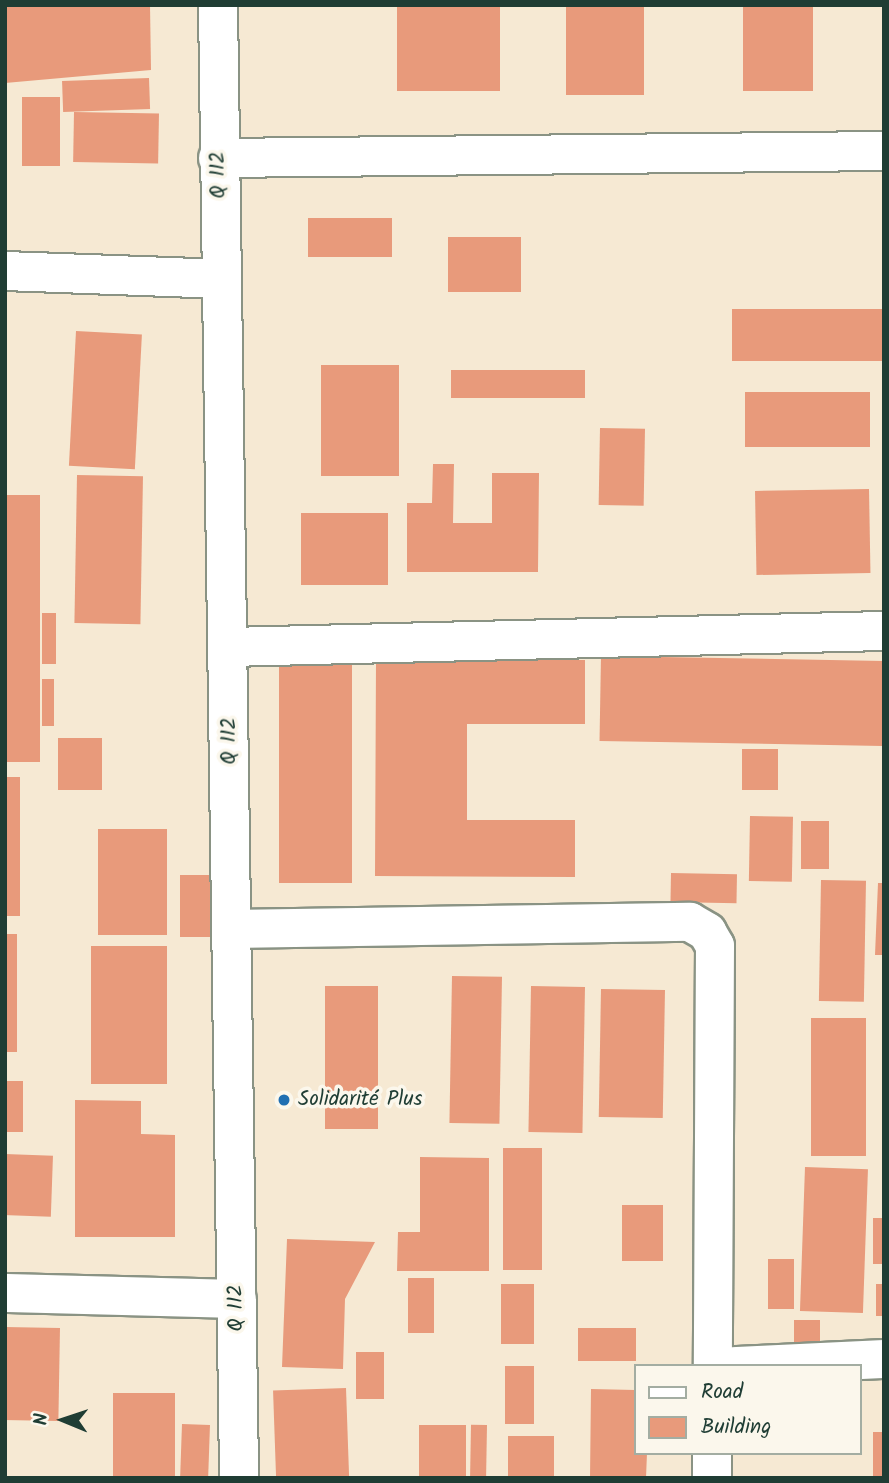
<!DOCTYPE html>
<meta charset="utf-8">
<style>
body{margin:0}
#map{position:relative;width:889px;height:1483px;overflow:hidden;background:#f6e9d3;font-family:Kalam,sans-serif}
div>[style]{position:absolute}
.building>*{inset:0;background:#e89a7b;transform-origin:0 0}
.roads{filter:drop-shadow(2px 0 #8a9384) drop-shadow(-2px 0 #8a9384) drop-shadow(0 2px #8a9384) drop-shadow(0 -2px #8a9384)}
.minor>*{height:38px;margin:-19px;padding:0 19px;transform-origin:19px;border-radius:19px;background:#fff}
.tertiary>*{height:38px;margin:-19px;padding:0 19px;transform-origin:19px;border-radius:19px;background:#fff}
.dots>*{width:19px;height:19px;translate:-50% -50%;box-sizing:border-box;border:4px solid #fbf7ec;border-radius:50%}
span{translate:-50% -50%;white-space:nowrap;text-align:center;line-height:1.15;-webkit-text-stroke:7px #fbf7ec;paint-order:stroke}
.street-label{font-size:21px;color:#1f3d34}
.poi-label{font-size:21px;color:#1f3d34}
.left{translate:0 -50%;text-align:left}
.frame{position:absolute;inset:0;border:7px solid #1f3d34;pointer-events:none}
.legend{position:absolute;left:634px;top:1364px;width:228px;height:91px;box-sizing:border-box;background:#fbf7ec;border:2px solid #a3ada2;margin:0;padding:9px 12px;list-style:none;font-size:21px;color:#1f3d34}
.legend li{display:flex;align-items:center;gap:14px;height:35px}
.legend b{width:35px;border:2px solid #a3ada2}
.north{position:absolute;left:28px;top:1385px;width:70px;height:70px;-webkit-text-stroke:5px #fbf7ec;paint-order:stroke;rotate:272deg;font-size:19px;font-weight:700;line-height:28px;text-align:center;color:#1f3d34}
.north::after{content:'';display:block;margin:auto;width:24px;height:32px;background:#1f3d34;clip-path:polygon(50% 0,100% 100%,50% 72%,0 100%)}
</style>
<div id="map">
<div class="building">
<div style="clip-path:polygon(5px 5px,150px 5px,151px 70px,5px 83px)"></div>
<div style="left:397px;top:5px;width:103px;height:86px"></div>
<div style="left:566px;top:5px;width:78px;height:90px"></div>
<div style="left:743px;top:5px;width:70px;height:86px"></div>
<div style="left:149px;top:78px;width:31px;height:87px;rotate:88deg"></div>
<div style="left:22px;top:97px;width:38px;height:69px"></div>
<div style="left:74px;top:112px;width:85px;height:50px;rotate:1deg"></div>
<div style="left:308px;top:218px;width:84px;height:39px"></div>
<div style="left:448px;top:237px;width:73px;height:55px"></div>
<div style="left:732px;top:309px;width:150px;height:52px"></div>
<div style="left:76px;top:331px;width:66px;height:135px;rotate:3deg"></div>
<div style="left:321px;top:365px;width:78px;height:111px"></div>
<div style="left:451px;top:370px;width:134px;height:28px"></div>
<div style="left:745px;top:392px;width:125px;height:55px"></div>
<div style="left:600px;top:428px;width:45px;height:77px;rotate:1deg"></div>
<div style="clip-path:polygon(433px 464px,454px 464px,453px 523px,492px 523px,492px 473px,539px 473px,538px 572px,407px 572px,407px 503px,432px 503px)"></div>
<div style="left:77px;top:475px;width:66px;height:148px;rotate:1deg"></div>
<div style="left:869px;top:489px;width:84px;height:114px;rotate:89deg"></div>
<div style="left:5px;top:495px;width:35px;height:267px"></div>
<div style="left:301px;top:513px;width:87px;height:72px"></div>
<div style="left:42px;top:613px;width:14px;height:51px"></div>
<div style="left:601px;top:656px;width:283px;height:85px;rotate:1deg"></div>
<div style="clip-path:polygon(376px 659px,585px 660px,585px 724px,467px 724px,467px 820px,575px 820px,575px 877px,375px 876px)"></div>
<div style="left:279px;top:660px;width:73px;height:223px"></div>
<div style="left:54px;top:679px;width:47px;height:12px;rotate:90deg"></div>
<div style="left:58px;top:738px;width:44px;height:52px"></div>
<div style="left:742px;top:749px;width:36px;height:41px"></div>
<div style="left:5px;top:777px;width:15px;height:139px"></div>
<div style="left:750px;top:816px;width:43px;height:65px;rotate:1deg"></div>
<div style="left:801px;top:821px;width:28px;height:48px"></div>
<div style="left:98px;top:829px;width:69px;height:106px"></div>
<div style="left:671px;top:873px;width:66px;height:29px;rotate:1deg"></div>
<div style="left:180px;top:875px;width:41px;height:62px"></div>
<div style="left:821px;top:880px;width:45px;height:121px;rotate:1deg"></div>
<div style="clip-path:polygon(878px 883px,884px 883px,884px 955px,875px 955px)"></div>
<div style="left:5px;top:934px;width:12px;height:118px"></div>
<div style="left:91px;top:946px;width:76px;height:138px"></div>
<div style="left:452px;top:976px;width:50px;height:147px;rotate:1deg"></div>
<div style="left:325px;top:986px;width:53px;height:143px"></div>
<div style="left:531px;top:986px;width:54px;height:146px;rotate:1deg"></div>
<div style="left:601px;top:989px;width:64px;height:128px;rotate:1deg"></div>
<div style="left:811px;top:1018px;width:55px;height:138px"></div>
<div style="left:23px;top:1081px;width:51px;height:18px;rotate:90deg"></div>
<div style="clip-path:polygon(75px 1100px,141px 1101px,141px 1134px,175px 1135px,175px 1237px,75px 1237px)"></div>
<div style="left:542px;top:1148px;width:122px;height:39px;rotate:90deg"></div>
<div style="left:5px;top:1154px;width:48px;height:61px;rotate:2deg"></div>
<div style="clip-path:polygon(420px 1157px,489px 1158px,489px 1271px,397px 1271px,398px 1232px,420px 1232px)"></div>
<div style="left:805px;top:1167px;width:63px;height:144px;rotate:2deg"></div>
<div style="left:622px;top:1205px;width:41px;height:56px"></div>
<div style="left:873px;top:1218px;width:11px;height:46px"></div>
<div style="clip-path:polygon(287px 1239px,375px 1242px,345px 1299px,343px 1369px,282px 1367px)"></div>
<div style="left:768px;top:1259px;width:26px;height:50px"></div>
<div style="left:408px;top:1278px;width:26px;height:55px"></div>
<div style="left:501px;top:1284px;width:33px;height:60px"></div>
<div style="left:876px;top:1284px;width:8px;height:32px"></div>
<div style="left:794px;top:1320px;width:26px;height:33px"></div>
<div style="left:5px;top:1327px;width:55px;height:93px;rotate:1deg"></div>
<div style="left:578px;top:1328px;width:58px;height:33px"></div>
<div style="left:356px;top:1352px;width:28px;height:47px"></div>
<div style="left:505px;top:1366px;width:29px;height:58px"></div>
<div style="left:346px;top:1388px;width:90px;height:73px;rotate:88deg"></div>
<div style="clip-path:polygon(591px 1389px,635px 1390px,635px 1453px,647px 1453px,646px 1478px,590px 1478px)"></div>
<div style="left:175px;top:1393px;width:85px;height:62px;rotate:90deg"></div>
<div style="left:182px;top:1424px;width:28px;height:54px;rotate:2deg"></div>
<div style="left:419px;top:1425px;width:47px;height:53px"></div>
<div style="left:487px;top:1425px;width:53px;height:16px;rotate:91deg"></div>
<div style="left:873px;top:1432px;width:11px;height:46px"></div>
<div style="left:508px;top:1436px;width:46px;height:42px"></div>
</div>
<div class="roads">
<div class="minor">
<div style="left:218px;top:158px;width:666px;rotate:-0.6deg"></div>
<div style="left:5px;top:271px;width:217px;rotate:2.1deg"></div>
<div style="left:229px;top:647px;width:655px;rotate:-1.4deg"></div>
<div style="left:231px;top:929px;width:459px;rotate:-0.9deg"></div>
<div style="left:690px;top:922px;width:20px;rotate:30deg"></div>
<div style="left:707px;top:932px;width:16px;rotate:60deg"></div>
<div style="left:715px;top:946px;width:420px;rotate:90.3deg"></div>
<div style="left:5px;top:1293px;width:232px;rotate:1.5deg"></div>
<div style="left:735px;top:1366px;width:149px;rotate:-2.7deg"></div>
<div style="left:712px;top:1478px;width:25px;rotate:-90deg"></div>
</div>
<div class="tertiary">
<div style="left:218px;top:5px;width:1473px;rotate:89.18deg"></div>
</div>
</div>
<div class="dots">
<div style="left:284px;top:1100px;background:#1f6fb2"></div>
</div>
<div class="street-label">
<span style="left:219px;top:175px;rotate:-91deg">Q 112</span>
<span style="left:230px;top:741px;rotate:-90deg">Q 112</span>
<span style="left:237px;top:1308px;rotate:-91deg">Q 112</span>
</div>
<div class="poi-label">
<span class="left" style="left:298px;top:1100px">Solidarité Plus</span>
</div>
<div class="frame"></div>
<ul class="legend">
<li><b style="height:9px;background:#fff"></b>Road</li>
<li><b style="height:19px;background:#e89a7b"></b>Building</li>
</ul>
<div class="north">N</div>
</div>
